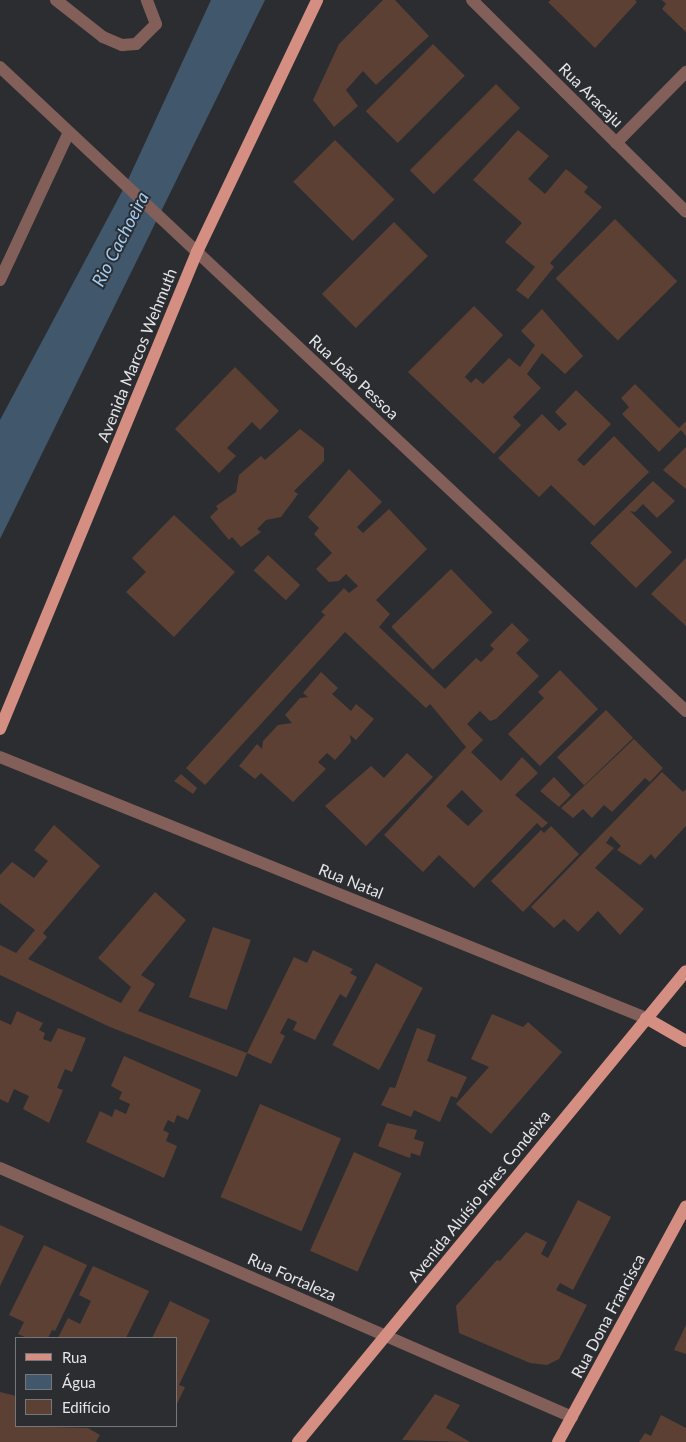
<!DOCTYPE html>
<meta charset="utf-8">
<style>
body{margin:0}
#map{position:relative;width:686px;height:1442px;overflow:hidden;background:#2b2d31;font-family:Lato,sans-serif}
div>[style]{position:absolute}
.water>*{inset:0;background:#40576c}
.building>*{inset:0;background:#5c4034;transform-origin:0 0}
.minor>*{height:12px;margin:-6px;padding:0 6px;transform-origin:6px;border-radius:6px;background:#825f58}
.major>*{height:12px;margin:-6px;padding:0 6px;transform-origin:6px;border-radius:6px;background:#d58f82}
span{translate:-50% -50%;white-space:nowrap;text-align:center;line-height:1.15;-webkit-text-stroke:4px #2b2d31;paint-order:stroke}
.street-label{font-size:16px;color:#e3e5e7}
.water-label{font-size:18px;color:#a0cdf6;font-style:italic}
.legend{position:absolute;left:15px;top:1337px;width:162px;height:90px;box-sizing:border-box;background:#2b2d31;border:1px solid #75777a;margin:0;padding:6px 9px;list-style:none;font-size:15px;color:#e3e5e7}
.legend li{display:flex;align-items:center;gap:10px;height:25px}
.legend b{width:25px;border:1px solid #75777a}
</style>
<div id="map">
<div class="water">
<div style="clip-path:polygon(211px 0,265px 0,0 539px,0 420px,126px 184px)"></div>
</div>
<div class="building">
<div style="clip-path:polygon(383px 0,395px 0,429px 36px,376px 85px,363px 71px,346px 90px,358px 106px,334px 127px,313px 100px,339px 44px)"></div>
<div style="clip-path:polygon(551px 0,635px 0,637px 2px,595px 48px,548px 2px)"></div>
<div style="clip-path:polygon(662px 0,686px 0,686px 32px,662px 9px,666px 4px)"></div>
<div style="left:433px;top:44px;width:45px;height:95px;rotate:45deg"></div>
<div style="left:496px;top:84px;width:34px;height:122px;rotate:45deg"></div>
<div style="clip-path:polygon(518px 130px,549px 156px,528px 179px,545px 194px,566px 169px,588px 187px,584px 192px,602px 207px,550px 263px,554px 267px,528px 299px,516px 290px,535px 267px,505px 242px,522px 223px,473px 180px)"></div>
<div style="left:335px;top:140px;width:84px;height:59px;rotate:45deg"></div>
<div style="left:615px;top:219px;width:88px;height:84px;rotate:45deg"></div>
<div style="left:394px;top:222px;width:48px;height:102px;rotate:45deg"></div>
<div style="clip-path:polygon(474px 306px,503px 335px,462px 380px,465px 377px,471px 383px,476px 378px,483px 384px,509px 358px,520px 367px,535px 345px,521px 331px,542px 309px,583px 356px,565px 374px,542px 353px,527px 374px,541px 388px,513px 417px,521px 425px,494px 454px,408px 372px)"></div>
<div style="clip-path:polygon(235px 367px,279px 411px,260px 430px,252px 422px,227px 448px,236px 456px,219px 473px,175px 429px)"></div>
<div style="clip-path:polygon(635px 384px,679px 428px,686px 421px,686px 436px,681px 430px,659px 452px,622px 414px,629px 407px,621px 398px)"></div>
<div style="clip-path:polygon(576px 390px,611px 424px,577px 460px,584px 466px,614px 436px,649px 472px,594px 526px,551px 485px,539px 497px,498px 458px,542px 414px,559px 431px,567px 424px,555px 412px)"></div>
<div style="clip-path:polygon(300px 429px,324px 448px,324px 461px,294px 491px,298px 494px,281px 517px,266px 520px,257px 529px,261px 532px,241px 547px,232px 537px,229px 540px,210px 517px,218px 509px,216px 506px,236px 492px,239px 475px,261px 456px,265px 460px)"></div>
<div style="clip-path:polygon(686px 447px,686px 489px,663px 470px)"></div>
<div style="clip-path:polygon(evenodd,349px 469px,382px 502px,357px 527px,363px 533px,389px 509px,427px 549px,376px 600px,390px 614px,379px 627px,445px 689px,476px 658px,481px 662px,494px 649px,490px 645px,512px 623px,529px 640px,516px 653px,539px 676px,496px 719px,490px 721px,480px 711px,467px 724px,483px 740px,471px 752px,501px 781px,522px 757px,538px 773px,515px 795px,548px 823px,542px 828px,537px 823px,474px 888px,439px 855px,423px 872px,384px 835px,466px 747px,430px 704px,426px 708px,345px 632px,205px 785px,186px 768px,325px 615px,321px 612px,344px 588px,349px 593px,358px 586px,346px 574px,339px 581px,329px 582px,316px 569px,332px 553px,314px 534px,319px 528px,308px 517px,349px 469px,462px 790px,483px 811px,468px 826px,446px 806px,462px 790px)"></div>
<div style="clip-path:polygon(653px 481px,675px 501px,657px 518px,643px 504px,635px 512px,630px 511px,672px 552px,636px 588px,590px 543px)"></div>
<div style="clip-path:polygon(174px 515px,235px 572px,174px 637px,126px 592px,146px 572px,132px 558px)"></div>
<div style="left:268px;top:555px;width:44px;height:21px;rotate:43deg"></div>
<div style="clip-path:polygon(686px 558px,686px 626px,651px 594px)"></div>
<div style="left:451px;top:569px;width:60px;height:83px;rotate:46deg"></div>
<div style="clip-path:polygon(560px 670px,598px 709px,540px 766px,508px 734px,544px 698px,538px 692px)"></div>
<div style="clip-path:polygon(321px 672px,338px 688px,332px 694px,351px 711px,356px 704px,374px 719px,356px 740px,350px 735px,351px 742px,335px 760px,327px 753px,318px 762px,326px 769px,293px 802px,261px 773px,255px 779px,239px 766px,257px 744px,262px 749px,263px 741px,278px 725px,292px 723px,285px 715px,300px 698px,308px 697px,303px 693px)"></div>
<div style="left:606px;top:710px;width:39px;height:68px;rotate:46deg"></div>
<div style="clip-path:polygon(634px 739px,663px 768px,650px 782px,645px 778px,612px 812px,604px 805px,592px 818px,583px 809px,573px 818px,561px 808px)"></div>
<div style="clip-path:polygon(407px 753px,433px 777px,366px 846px,325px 806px,371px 766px,384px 778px)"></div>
<div style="clip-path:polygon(662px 772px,683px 792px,686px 789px,686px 826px,655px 859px,651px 854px,640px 865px,617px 850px,621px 846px,611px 836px,606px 843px,614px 848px,595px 868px,644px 909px,620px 935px,598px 911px,578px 932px,564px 919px,554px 928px,531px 907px)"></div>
<div style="clip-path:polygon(181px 774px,197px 788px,193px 794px,174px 781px)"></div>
<div style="clip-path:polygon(554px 777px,571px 795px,559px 807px,540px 791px)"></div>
<div style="clip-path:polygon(54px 825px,100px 866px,43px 933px,47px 937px,28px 959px,121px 1003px,131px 987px,98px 958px,155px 892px,186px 920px,141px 975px,155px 984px,138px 1011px,247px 1053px,237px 1077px,110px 1027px,0 975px,0 945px,16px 953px,35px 930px,0 903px,0 875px,12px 862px,34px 878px,48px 861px,34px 850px)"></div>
<div style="clip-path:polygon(551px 826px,579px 854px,523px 912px,491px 881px,541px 830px,544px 833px)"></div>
<div style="left:213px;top:927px;width:40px;height:74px;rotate:19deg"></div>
<div style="clip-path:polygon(313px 950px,353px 969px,350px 973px,357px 977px,346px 998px,340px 994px,315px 1040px,293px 1030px,297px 1022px,288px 1018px,280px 1033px,285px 1036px,271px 1064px,247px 1053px,294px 957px,307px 963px)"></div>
<div style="left:376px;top:963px;width:53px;height:93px;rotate:28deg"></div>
<div style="clip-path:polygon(17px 1011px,43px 1023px,39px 1030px,45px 1033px,43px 1039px,51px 1042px,58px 1028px,86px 1038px,72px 1072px,65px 1069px,57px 1088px,63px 1090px,49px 1123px,23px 1109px,29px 1096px,14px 1089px,8px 1103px,0 1099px,0 1020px,11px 1025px)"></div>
<div style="clip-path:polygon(492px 1014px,523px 1027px,528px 1022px,562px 1052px,491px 1134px,456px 1104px,489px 1067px,471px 1059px)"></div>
<div style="clip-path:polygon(417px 1028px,436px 1035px,427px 1061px,467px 1077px,457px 1098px,451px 1096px,440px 1122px,414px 1110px,411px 1117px,381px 1105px,390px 1087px,395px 1088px)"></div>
<div style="clip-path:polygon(124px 1056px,201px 1090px,188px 1120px,177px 1115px,174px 1123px,168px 1120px,163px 1130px,169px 1133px,166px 1141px,177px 1146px,164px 1178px,86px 1142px,100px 1111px,112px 1117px,115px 1109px,126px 1114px,130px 1104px,119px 1099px,122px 1092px,111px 1086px)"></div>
<div style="left:260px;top:1104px;width:88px;height:101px;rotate:23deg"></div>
<div style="clip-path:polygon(387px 1123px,417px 1130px,414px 1139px,424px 1142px,420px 1156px,411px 1153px,410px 1158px,378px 1146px)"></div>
<div style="left:354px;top:1152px;width:52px;height:108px;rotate:24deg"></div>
<div style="clip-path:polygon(578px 1200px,611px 1217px,573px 1290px,560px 1283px,556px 1290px,587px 1305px,559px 1359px,547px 1365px,530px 1363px,459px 1333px,456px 1306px,497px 1260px,500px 1261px,526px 1232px,547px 1242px,541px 1254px,548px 1258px)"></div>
<div style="clip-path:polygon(0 1225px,24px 1236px,0 1286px)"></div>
<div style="clip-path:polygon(44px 1245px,87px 1265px,55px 1331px,52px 1330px,48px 1338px,27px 1338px,18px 1334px,24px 1322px,9px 1315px)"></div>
<div style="clip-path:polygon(93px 1266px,149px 1291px,126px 1338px,58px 1338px,68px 1318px,80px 1324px,91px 1301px,79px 1295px)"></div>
<div style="clip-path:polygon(170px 1301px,210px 1320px,179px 1385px,185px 1387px,176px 1406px,176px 1338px,152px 1338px)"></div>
<div style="clip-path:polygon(686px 1325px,686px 1354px,674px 1350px)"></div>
<div style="clip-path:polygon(0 1392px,16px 1396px,16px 1426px,88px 1428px,100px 1435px,96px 1442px,0 1442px)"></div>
<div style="clip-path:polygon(435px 1394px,460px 1405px,446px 1428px,470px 1442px,402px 1440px)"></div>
<div style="clip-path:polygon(661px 1415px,686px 1428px,686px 1442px,639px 1442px,645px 1433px,651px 1436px)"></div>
</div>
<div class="minor">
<div style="left:56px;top:0;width:60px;rotate:38.2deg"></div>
<div style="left:103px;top:37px;width:21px;rotate:23deg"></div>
<div style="left:122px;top:45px;width:14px;rotate:-4deg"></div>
<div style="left:136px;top:44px;width:28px;rotate:-45deg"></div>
<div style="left:156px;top:24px;width:26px;rotate:-111deg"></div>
<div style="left:472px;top:0;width:301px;rotate:44.7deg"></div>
<div style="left:0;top:67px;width:941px;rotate:43.19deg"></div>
<div style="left:616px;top:143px;width:100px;rotate:-45.4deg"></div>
<div style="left:0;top:280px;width:163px;rotate:-65deg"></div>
<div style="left:0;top:757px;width:697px;rotate:22deg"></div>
<div style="left:0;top:1168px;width:624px;rotate:23.52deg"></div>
</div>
<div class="major">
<div style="left:0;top:729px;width:516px;rotate:-67.56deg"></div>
<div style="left:197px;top:252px;width:279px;rotate:-64.5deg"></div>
<div style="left:646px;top:1018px;width:46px;rotate:29.9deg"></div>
<div style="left:298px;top:1442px;width:610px;rotate:-50.52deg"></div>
<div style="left:558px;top:1442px;width:268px;rotate:-61.5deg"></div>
</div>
<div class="street-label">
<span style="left:591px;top:95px;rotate:45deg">Rua Aracaju</span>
<span style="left:137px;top:355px;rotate:-68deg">Avenida Marcos Wehmuth</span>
<span style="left:354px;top:377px;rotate:43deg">Rua João Pessoa</span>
<span style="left:351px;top:881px;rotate:22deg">Rua Natal</span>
<span style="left:479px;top:1196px;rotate:-51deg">Avenida Aluísio Pires Condeixa</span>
<span style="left:292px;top:1277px;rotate:24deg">Rua Fortaleza</span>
<span style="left:608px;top:1316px;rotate:-62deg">Rua Dona Francisca</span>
</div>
<div class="water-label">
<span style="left:120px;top:239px;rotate:-63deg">Rio Cachoeira</span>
</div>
<ul class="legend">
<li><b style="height:6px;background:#d58f82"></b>Rua</li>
<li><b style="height:14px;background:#40576c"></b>Água</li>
<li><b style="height:14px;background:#5c4034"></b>Edifício</li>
</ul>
</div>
